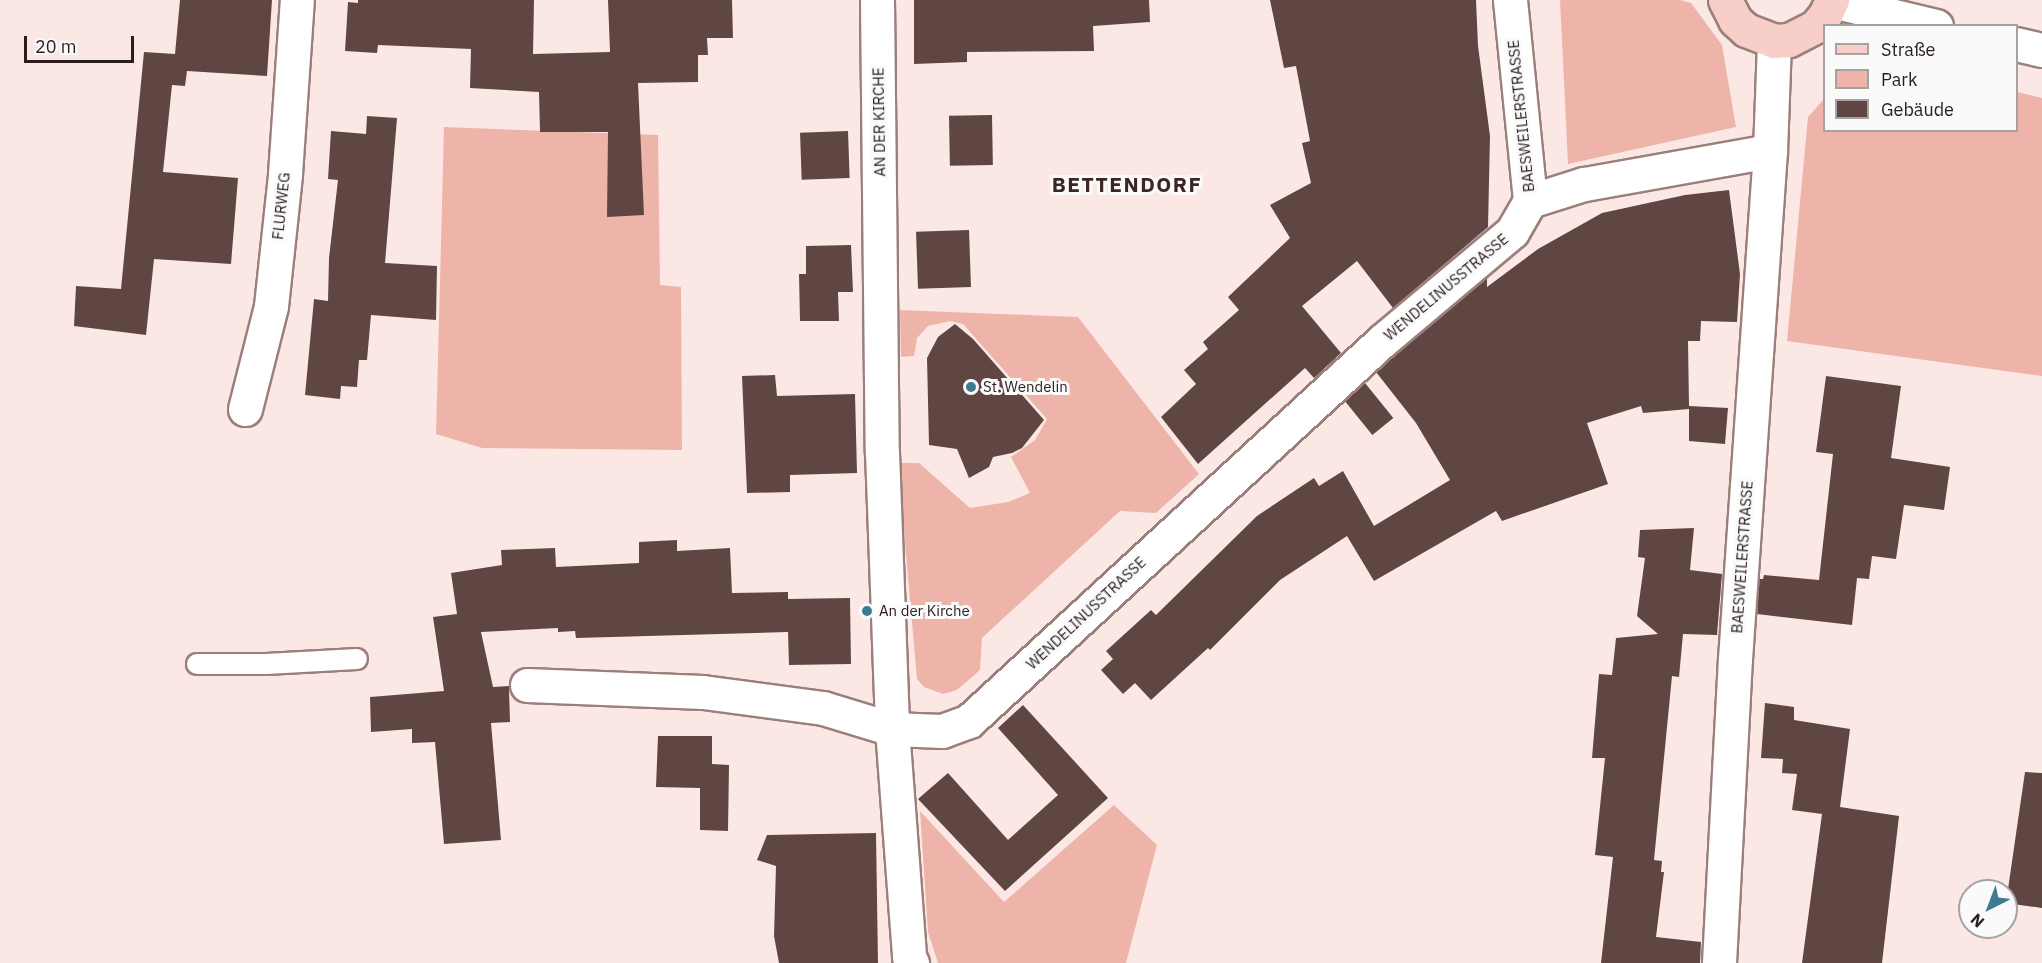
<!DOCTYPE html>
<meta charset="utf-8">
<style>
body{margin:0}
#map{position:relative;width:2042px;height:963px;overflow:hidden;background:#fbe8e5;font-family:"IBM Plex Sans",sans-serif}
div>[style]{position:absolute}
.green>*{inset:0;background:#efb4a9}
.building>*{inset:0;background:#5f4642;transform-origin:0 0}
.roads{filter:drop-shadow(2px 0 #9b7f7a) drop-shadow(-2px 0 #9b7f7a) drop-shadow(0 2px #9b7f7a) drop-shadow(0 -2px #9b7f7a)}
.service>*{height:20px;margin:-10px;padding:0 10px;transform-origin:10px;border-radius:10px;background:#fff}
.minor>*{height:33px;margin:-16.5px;padding:0 16.5px;transform-origin:16.5px;border-radius:16.5px;background:#fff}
.tertiary>*{height:33px;margin:-16.5px;padding:0 16.5px;transform-origin:16.5px;border-radius:16.5px;background:#fff}
.secondary>*{height:33px;margin:-16.5px;padding:0 16.5px;transform-origin:16.5px;border-radius:16.5px;background:#f8cec8}
.dots>*{width:16px;height:16px;translate:-50% -50%;box-sizing:border-box;border:3px solid #fafafa;border-radius:50%}
span{translate:-50% -50%;white-space:nowrap;text-align:center;line-height:1.15;-webkit-text-stroke:6px #fafafa;paint-order:stroke}
.street-label{font-size:15px;color:#291e1c}
.poi-label{font-size:15px;color:#291e1c}
.left{translate:0 -50%;text-align:left}
.district-label{font-size:21px;color:#3d2622;font-weight:700;letter-spacing:1.5px}
.legend{position:absolute;left:1823px;top:24px;width:195px;height:108px;box-sizing:border-box;background:#fafafa;border:2px solid #a6a2a1;margin:0;padding:8px 10px;list-style:none;font-size:18px;color:#291e1c}
.legend li{display:flex;align-items:center;gap:12px;height:30px}
.legend b{width:30px;border:2px solid #a6a2a1}
.north{position:absolute;left:1958px;top:879px;width:60px;height:60px;box-sizing:border-box;background:#fafafa;border:2px solid #a6a2a1;border-radius:50%;rotate:222deg;font-size:16px;font-weight:700;line-height:24px;text-align:center;color:#291e1c}
.north::after{content:'';display:block;margin:auto;width:21px;height:27px;background:#3c7b90;clip-path:polygon(50% 0,100% 100%,50% 72%,0 100%)}
.scale{position:absolute;left:24px;top:36px;width:110px;height:27px;box-sizing:border-box;border:3px solid #291e1c;border-top:0;padding-left:8px;font-size:18px;line-height:21px;white-space:nowrap;color:#291e1c;-webkit-text-stroke:4px #fafafa;paint-order:stroke}
</style>
<div id="map">
<div class="green">
<div style="clip-path:polygon(1560px 0,1680px 0,1691px 3px,1722px 45px,1736px 127px,1568px 164px)"></div>
<div style="clip-path:polygon(2017px 92px,2042px 98px,2042px 376px,1787px 341px,1808px 117px,1824px 99px,1824px 130px,2016px 130px)"></div>
<div style="clip-path:polygon(444px 127px,658px 135px,660px 285px,681px 287px,682px 450px,482px 448px,436px 434px)"></div>
<div style="clip-path:polygon(900px 310px,1078px 317px,1199px 474px,1156px 513px,1120px 511px,982px 638px,980px 670px,957px 690px,943px 694px,924px 687px,917px 679px,898px 463px,919px 463px,970px 508px,1008px 502px,1030px 493px,1011px 457px,1035px 440px,1047px 419px,963px 324px,950px 321px,928px 326px,917px 338px,914px 356px,901px 357px)"></div>
<div style="clip-path:polygon(1114px 805px,1157px 845px,1126px 963px,938px 963px,928px 932px,920px 811px,1004px 902px)"></div>
</div>
<div class="building">
<div style="clip-path:polygon(180px 0,272px 0,267px 76px,187px 71px,185px 86px,172px 85px,163px 172px,238px 178px,231px 264px,154px 259px,146px 335px,74px 326px,76px 286px,121px 289px,144px 52px,175px 54px)"></div>
<div style="clip-path:polygon(358px 0,534px 0,533px 54px,610px 52px,608px 0,732px 0,733px 38px,707px 38px,708px 55px,698px 55px,698px 82px,638px 83px,644px 215px,607px 217px,608px 132px,540px 132px,539px 92px,470px 88px,471px 49px,378px 45px,377px 53px,345px 51px,348px 2px,358px 3px)"></div>
<div style="clip-path:polygon(914px 0,1149px 0,1150px 22px,1093px 26px,1094px 51px,967px 52px,967px 62px,914px 64px)"></div>
<div style="clip-path:polygon(1270px 0,1476px 0,1478px 46px,1490px 136px,1488px 227px,1393px 308px,1357px 261px,1302px 306px,1341px 353px,1314px 378px,1305px 368px,1198px 464px,1161px 417px,1196px 384px,1184px 370px,1208px 349px,1203px 342px,1239px 310px,1228px 297px,1290px 238px,1270px 205px,1311px 183px,1302px 143px,1310px 141px,1296px 66px,1284px 68px)"></div>
<div style="left:992px;top:115px;width:50px;height:43px;rotate:89deg"></div>
<div style="clip-path:polygon(367px 116px,397px 118px,385px 263px,437px 266px,436px 320px,371px 315px,367px 360px,359px 360px,357px 387px,341px 386px,340px 399px,305px 395px,314px 299px,328px 301px,329px 258px,338px 180px,328px 179px,331px 131px,366px 134px)"></div>
<div style="left:848px;top:131px;width:47px;height:48px;rotate:88deg"></div>
<div style="clip-path:polygon(1729px 190px,1740px 274px,1737px 322px,1701px 321px,1700px 341px,1688px 341px,1689px 406px,1728px 408px,1725px 444px,1689px 441px,1689px 409px,1643px 413px,1641px 406px,1587px 423px,1608px 484px,1502px 521px,1496px 511px,1374px 581px,1347px 536px,1280px 580px,1210px 650px,1208px 648px,1151px 700px,1135px 683px,1123px 694px,1101px 670px,1113px 659px,1106px 651px,1151px 610px,1156px 615px,1257px 516px,1314px 478px,1319px 486px,1343px 471px,1374px 526px,1450px 480px,1416px 423px,1376px 372px,1487px 277px,1487px 287px,1538px 249px,1602px 213px,1685px 195px)"></div>
<div style="left:969px;top:230px;width:57px;height:53px;rotate:88deg"></div>
<div style="clip-path:polygon(851px 245px,853px 292px,838px 292px,839px 321px,800px 321px,799px 274px,806px 274px,806px 246px)"></div>
<div style="clip-path:polygon(955px 324px,973px 339px,1044px 420px,1022px 448px,1012px 453px,993px 457px,989px 467px,969px 478px,957px 449px,929px 445px,927px 358px,938px 337px)"></div>
<div style="clip-path:polygon(775px 375px,777px 396px,855px 394px,857px 473px,790px 475px,790px 492px,747px 493px,742px 376px)"></div>
<div style="clip-path:polygon(1826px 376px,1901px 386px,1891px 458px,1950px 467px,1944px 510px,1904px 505px,1896px 559px,1872px 556px,1869px 579px,1857px 578px,1852px 625px,1757px 614px,1759px 579px,1763px 579px,1764px 575px,1819px 580px,1833px 454px,1816px 452px)"></div>
<div style="left:1365px;top:383px;width:45px;height:27px;rotate:51deg"></div>
<div style="clip-path:polygon(1694px 528px,1690px 570px,1722px 574px,1717px 635px,1683px 634px,1679px 677px,1672px 676px,1654px 860px,1662px 861px,1661px 872px,1664px 872px,1656px 937px,1701px 942px,1700px 963px,1601px 963px,1613px 857px,1595px 855px,1605px 758px,1592px 758px,1599px 674px,1612px 675px,1616px 638px,1658px 634px,1637px 616px,1645px 558px,1638px 557px,1640px 530px)"></div>
<div style="clip-path:polygon(677px 540px,677px 551px,730px 548px,732px 593px,788px 592px,788px 599px,850px 598px,851px 664px,789px 665px,788px 632px,576px 638px,575px 631px,558px 632px,558px 628px,481px 632px,493px 687px,509px 686px,509px 690px,510px 722px,491px 723px,501px 840px,444px 844px,435px 742px,412px 743px,412px 729px,371px 732px,370px 697px,444px 691px,433px 617px,457px 614px,451px 573px,502px 565px,501px 550px,555px 548px,556px 567px,639px 563px,639px 542px)"></div>
<div style="clip-path:polygon(1765px 703px,1794px 707px,1794px 720px,1850px 729px,1840px 807px,1899px 816px,1882px 963px,1802px 963px,1822px 814px,1792px 810px,1797px 774px,1782px 773px,1783px 759px,1761px 758px)"></div>
<div style="clip-path:polygon(1023px 705px,1108px 798px,1005px 891px,918px 799px,948px 773px,1008px 840px,1058px 795px,998px 728px)"></div>
<div style="clip-path:polygon(658px 736px,712px 736px,712px 764px,729px 765px,728px 831px,700px 830px,700px 788px,656px 787px)"></div>
<div style="clip-path:polygon(2025px 772px,2042px 773px,2042px 908px,2006px 903px)"></div>
<div style="clip-path:polygon(876px 833px,878px 963px,779px 963px,774px 936px,776px 866px,757px 860px,767px 835px)"></div>
</div>
<div class="roads">
<div class="service">
<div style="left:197px;top:664px;width:69px"></div>
<div style="left:266px;top:664px;width:91px;rotate:-3.1deg"></div>
</div>
<div class="minor">
<div style="left:877px;top:0;width:452px;rotate:89.4deg"></div>
<div style="left:882px;top:452px;width:277px;rotate:87.9deg"></div>
<div style="left:892px;top:729px;width:229px;rotate:85.7deg"></div>
<div style="left:909px;top:957px;width:7px;rotate:63deg"></div>
<div style="left:1510px;top:0;width:202px;rotate:84.3deg"></div>
<div style="left:1530px;top:201px;width:57px;rotate:-17.5deg"></div>
<div style="left:1584px;top:184px;width:189px;rotate:-10.1deg"></div>
<div style="left:245px;top:409px;width:106px;rotate:-75.8deg"></div>
<div style="left:271px;top:306px;width:133px;rotate:-83.9deg"></div>
<div style="left:285px;top:174px;width:174px;rotate:-86.1deg"></div>
<div style="left:527px;top:685px;width:176px;rotate:2.3deg"></div>
<div style="left:703px;top:692px;width:121px;rotate:7.6deg"></div>
<div style="left:823px;top:708px;width:72px;rotate:16.9deg"></div>
<div style="left:892px;top:729px;width:50px;rotate:2.3deg"></div>
<div style="left:942px;top:731px;width:29px;rotate:-20deg"></div>
<div style="left:969px;top:721px;width:561px;rotate:-42.62deg"></div>
<div style="left:1382px;top:341px;width:170px;rotate:-40deg"></div>
<div style="left:1512px;top:232px;width:36px;rotate:-60deg"></div>
</div>
<div class="tertiary">
<div style="left:1832px;top:1px;width:107px;rotate:13.5deg"></div>
<div style="left:2016px;top:44px;width:27px;rotate:13deg"></div>
<div style="left:1719px;top:963px;width:304px;rotate:-87deg"></div>
<div style="left:1735px;top:659px;width:509px;rotate:-86.06deg"></div>
<div style="left:1770px;top:151px;width:110px;rotate:-87.9deg"></div>
</div>
<div class="secondary">
<div style="left:1725px;top:0;width:22px;rotate:63deg"></div>
<div style="left:1735px;top:20px;width:15px;rotate:42deg"></div>
<div style="left:1746px;top:30px;width:30px;rotate:21deg"></div>
<div style="left:1774px;top:41px;width:15px;rotate:-4deg"></div>
<div style="left:1789px;top:40px;width:30px;rotate:-27deg"></div>
<div style="left:1816px;top:26px;width:14px;rotate:-51deg"></div>
<div style="left:1825px;top:15px;width:17px;rotate:-65deg"></div>
</div>
</div>
<div class="dots">
<div style="left:971px;top:387px;background:#3c7b90"></div>
<div style="left:867px;top:611px;background:#3c7b90"></div>
</div>
<div class="street-label">
<span style="left:1521px;top:116px;rotate:-96deg">BAESWEILERSTRASSE</span>
<span style="left:879px;top:122px;rotate:-91deg">AN DER KIRCHE</span>
<span style="left:281px;top:206px;rotate:-84deg">FLURWEG</span>
<span style="left:1446px;top:287px;rotate:-40deg">WENDELINUSSTRASSE</span>
<span style="left:1742px;top:557px;rotate:-86deg">BAESWEILERSTRASSE</span>
<span style="left:1086px;top:613px;rotate:-43deg">WENDELINUSSTRASSE</span>
</div>
<div class="poi-label">
<span class="left" style="left:983px;top:387px">St. Wendelin</span>
<span class="left" style="left:879px;top:611px">An der Kirche</span>
</div>
<div class="district-label">
<span style="left:1127px;top:184px">BETTENDORF</span>
</div>
<ul class="legend">
<li><b style="height:8px;background:#f8cec8"></b>Straße</li>
<li><b style="height:16px;background:#efb4a9"></b>Park</li>
<li><b style="height:16px;background:#5f4642"></b>Gebäude</li>
</ul>
<div class="north">N</div>
<div class="scale">20 m</div>
</div>
